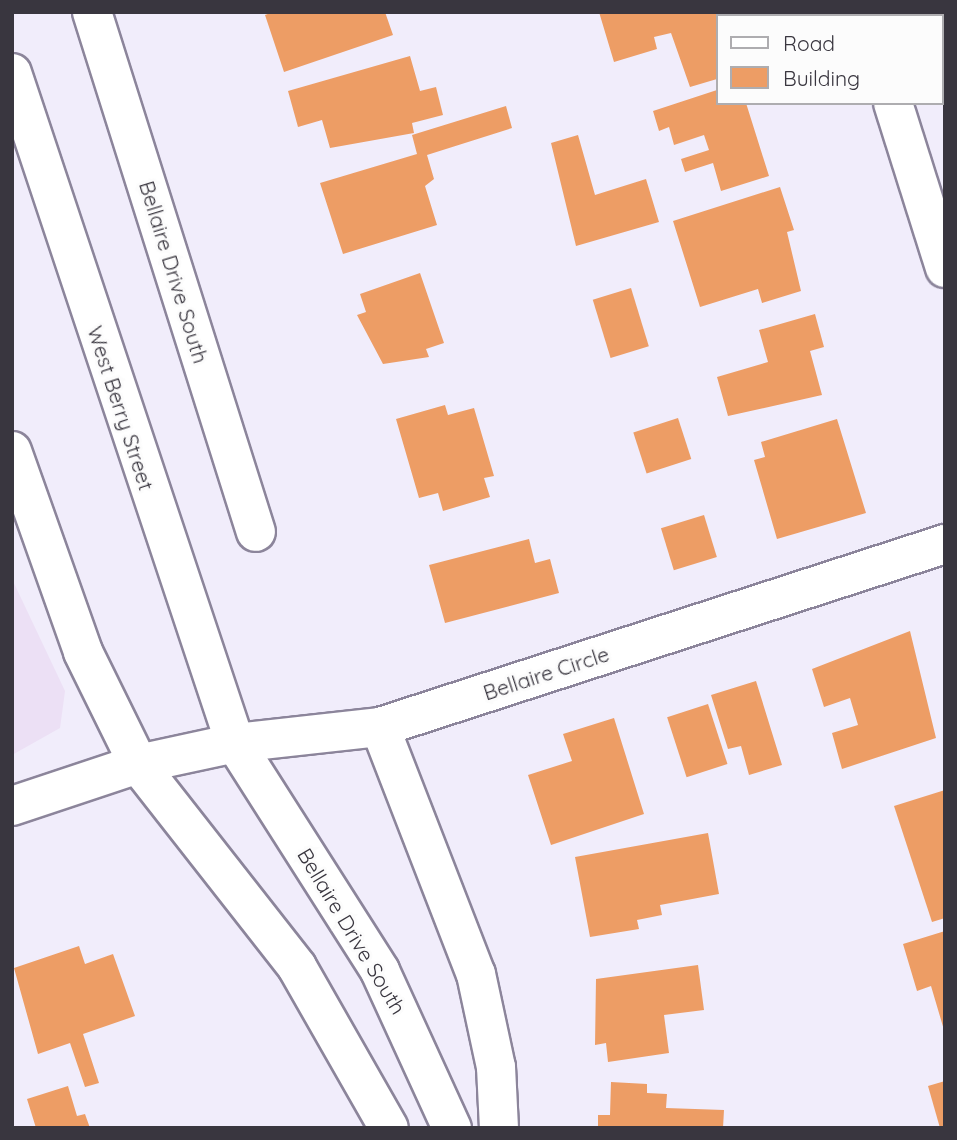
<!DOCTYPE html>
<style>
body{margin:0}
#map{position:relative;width:957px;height:1140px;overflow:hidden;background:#f1edfb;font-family:Quicksand,sans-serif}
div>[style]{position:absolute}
.education>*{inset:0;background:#ece0f5}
.building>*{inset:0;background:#ed9d65;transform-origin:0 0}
.roads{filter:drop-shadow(2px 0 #8c859b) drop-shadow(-2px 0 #8c859b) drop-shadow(0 2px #8c859b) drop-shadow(0 -2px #8c859b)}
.street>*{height:38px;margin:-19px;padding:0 19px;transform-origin:19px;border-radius:19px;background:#fff}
.secondary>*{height:38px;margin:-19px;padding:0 19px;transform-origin:19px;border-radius:19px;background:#fff}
span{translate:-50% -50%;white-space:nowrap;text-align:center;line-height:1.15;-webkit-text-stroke:6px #fcfcfc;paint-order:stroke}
.street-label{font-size:21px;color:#39363f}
.frame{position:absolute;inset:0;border:14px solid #39363f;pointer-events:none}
.legend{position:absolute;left:716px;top:14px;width:228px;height:91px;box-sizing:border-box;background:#fcfcfc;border:2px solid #aeadb0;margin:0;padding:9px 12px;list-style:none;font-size:21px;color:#39363f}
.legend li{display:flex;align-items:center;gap:14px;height:35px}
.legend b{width:35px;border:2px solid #aeadb0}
</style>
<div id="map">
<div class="education">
<div style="clip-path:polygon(12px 579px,65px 691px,60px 728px,12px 755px)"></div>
</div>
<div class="building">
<div style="clip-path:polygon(273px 12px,385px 12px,393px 35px,284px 72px,265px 15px)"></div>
<div style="clip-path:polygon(599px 12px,718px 12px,717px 79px,690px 87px,671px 33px,654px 37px,657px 49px,614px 62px)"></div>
<div style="clip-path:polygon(410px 56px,420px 91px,436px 87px,443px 115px,412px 123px,414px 133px,330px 148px,322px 120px,298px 127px,288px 91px)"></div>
<div style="clip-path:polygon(717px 90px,717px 103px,746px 103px,769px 176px,721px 191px,713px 163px,685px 172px,681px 159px,709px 150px,704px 135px,674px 145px,669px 127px,659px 131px,653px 111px)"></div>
<div style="clip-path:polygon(506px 106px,512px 128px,427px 155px,434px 179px,425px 186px,437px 225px,343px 254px,320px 183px,417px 154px,412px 135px)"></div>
<div style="clip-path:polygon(578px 135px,595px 195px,646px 179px,659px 222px,576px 246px,551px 143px)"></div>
<div style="clip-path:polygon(780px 187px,794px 230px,787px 232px,801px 291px,762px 303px,758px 289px,700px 307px,673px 221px)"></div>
<div style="clip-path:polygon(420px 273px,444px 343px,426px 349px,429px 357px,383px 364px,357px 315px,366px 312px,360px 294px)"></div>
<div style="left:631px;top:288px;width:61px;height:40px;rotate:73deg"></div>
<div style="clip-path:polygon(815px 314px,824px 347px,810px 351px,822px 395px,728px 416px,717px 377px,768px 362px,759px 330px)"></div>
<div style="clip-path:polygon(445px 405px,448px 415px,474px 408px,494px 476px,484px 478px,490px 497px,443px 511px,438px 493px,419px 498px,396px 419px)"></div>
<div style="left:678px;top:418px;width:43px;height:47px;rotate:72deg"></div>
<div style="clip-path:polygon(837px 419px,866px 513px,777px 539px,754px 460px,765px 457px,761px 442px)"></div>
<div style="left:704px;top:515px;width:44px;height:45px;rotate:73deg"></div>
<div style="clip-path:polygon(529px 539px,535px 563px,550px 559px,559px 593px,445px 623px,429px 565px)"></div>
<div style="clip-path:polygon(910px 631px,936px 738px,842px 769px,832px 733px,858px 725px,850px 698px,824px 707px,812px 669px)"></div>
<div style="clip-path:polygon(756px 681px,782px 765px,749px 775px,741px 746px,728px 749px,711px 695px)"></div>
<div style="left:708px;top:704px;width:63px;height:43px;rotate:72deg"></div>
<div style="clip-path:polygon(614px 718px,644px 814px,551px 845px,528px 775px,572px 761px,563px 734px)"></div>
<div style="clip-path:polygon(945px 790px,945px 918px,932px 922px,894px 806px)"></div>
<div style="clip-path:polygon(708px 833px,719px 894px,660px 905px,662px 915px,637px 920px,639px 929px,590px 937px,575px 857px)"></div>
<div style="clip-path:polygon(945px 931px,945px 1030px,944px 1030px,931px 986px,917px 991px,903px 944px)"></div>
<div style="clip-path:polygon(79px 946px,85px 964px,113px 954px,135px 1016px,83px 1034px,99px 1083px,85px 1087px,70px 1043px,38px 1054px,14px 968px)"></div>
<div style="clip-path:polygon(698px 965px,704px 1010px,664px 1015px,669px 1053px,608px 1062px,606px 1043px,595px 1045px,596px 979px)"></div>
<div style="clip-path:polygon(945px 1081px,945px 1128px,940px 1128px,928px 1086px)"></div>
<div style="clip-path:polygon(611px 1082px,647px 1084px,647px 1093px,667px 1094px,666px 1108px,724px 1110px,723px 1128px,598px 1128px,598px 1115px,610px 1115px)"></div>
<div style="clip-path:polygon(68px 1086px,77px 1116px,85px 1114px,90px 1128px,36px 1128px,27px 1099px)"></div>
</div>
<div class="roads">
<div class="street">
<div style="left:92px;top:12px;width:545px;rotate:72.5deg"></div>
<div style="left:864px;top:12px;width:4px;rotate:76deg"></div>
<div style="left:893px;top:103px;width:173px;rotate:72.5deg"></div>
<div style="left:380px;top:727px;width:265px;rotate:68.8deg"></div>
<div style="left:476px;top:974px;width:95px;rotate:77.9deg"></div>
<div style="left:496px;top:1067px;width:61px;rotate:87.2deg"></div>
</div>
<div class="secondary">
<div style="left:12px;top:73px;width:706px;rotate:71.59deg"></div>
<div style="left:235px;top:743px;width:270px;rotate:57.5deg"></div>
<div style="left:380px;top:971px;width:173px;rotate:65.4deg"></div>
<div style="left:12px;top:451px;width:213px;rotate:70.5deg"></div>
<div style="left:83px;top:652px;width:125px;rotate:63.8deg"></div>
<div style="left:138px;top:764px;width:258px;rotate:51.9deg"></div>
<div style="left:297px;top:967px;width:185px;rotate:60.3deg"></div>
<div style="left:12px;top:806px;width:133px;rotate:-18.4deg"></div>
<div style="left:138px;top:764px;width:99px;rotate:-12.2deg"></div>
<div style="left:235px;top:743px;width:146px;rotate:-6.3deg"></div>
<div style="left:380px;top:727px;width:594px;rotate:-17.95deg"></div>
</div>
</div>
<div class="street-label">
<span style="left:174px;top:272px;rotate:73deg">Bellaire Drive South</span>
<span style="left:121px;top:408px;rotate:72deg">West Berry Street</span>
<span style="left:546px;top:673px;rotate:-18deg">Bellaire Circle</span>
<span style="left:352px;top:931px;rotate:59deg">Bellaire Drive South</span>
</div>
<div class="frame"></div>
<ul class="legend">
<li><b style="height:9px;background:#fff"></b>Road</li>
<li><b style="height:19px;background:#ed9d65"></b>Building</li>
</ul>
</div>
